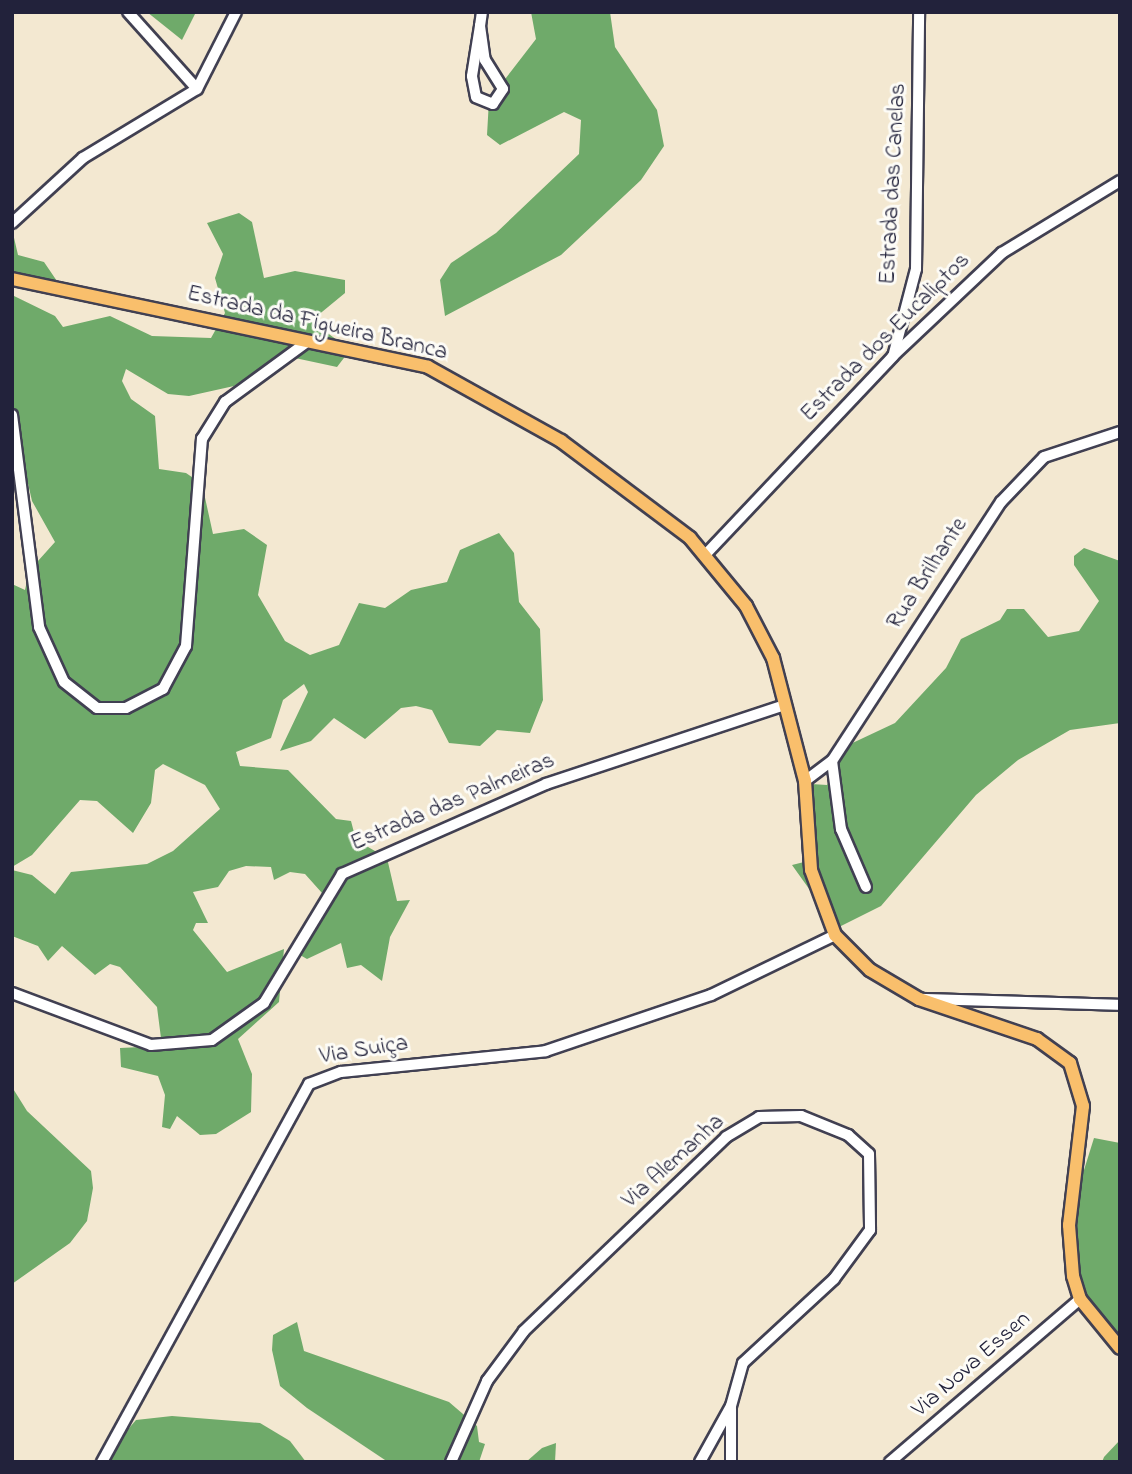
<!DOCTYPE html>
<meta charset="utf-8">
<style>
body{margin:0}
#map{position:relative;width:1132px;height:1474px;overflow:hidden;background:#f3e8d1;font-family:"Indie Flower",sans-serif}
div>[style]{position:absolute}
.forest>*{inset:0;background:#6faa6a}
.roads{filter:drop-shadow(2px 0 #414052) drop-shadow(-2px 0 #414052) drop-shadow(0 2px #414052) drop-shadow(0 -2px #414052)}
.minor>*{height:10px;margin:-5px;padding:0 5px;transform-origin:5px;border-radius:5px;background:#fff}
.major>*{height:12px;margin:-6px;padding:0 6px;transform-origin:6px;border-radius:6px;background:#f9bf6c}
span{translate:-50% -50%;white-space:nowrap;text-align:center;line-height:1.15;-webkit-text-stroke:6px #fdfcf7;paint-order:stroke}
.street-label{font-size:23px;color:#22223b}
.frame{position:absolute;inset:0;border:14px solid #22223b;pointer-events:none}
</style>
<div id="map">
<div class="forest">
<div style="clip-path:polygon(147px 12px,196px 12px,182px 40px)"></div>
<div style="clip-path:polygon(531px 12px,610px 12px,615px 47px,657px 110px,664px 146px,641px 180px,561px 255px,445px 316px,440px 280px,451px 263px,496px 233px,579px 154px,581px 120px,564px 112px,500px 145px,487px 135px,489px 100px,536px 39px)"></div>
<div style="clip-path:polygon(239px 213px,252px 222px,264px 278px,295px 271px,345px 280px,345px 293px,311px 321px,348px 348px,347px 354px,337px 367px,281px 355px,234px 386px,189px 396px,168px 394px,126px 369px,122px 381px,131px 399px,155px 416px,159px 469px,186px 473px,202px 484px,213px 534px,244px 529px,267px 545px,258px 595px,285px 641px,310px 655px,339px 645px,359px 603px,385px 608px,411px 590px,447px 582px,460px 550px,499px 533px,514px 553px,519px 602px,540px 629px,543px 700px,530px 733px,497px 730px,480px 746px,449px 743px,432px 710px,416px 706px,401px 708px,365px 739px,334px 718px,311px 741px,280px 751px,308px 692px,304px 684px,283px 700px,271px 738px,236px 752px,240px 766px,288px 770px,336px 819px,351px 821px,356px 840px,387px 858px,397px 901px,410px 900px,390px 937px,382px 981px,361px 965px,347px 968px,341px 943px,307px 959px,300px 955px,322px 893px,305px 874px,290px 872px,274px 880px,271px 867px,246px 866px,229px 871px,218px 887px,193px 892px,208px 923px,196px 923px,193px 930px,227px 972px,284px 949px,279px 1002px,238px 1039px,252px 1074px,251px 1112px,216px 1134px,200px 1135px,177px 1116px,170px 1129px,162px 1127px,165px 1095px,158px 1076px,121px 1067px,120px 1048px,162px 1046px,157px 1007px,120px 967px,110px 964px,95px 975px,62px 946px,48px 961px,38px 946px,12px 936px,12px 870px,32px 875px,55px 894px,71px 872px,147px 864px,173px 851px,220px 809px,205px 785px,163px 764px,155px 770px,151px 803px,133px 833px,97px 801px,80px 800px,32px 855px,12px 867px,12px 584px,25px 590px,29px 571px,55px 542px,32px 501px,24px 466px,12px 469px,12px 295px,55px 316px,63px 327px,110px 316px,152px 336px,211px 338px,225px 313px,215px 278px,223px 254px,207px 223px)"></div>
<div style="clip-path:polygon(12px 229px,18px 255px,44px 262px,61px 287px,12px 286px)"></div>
<div style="clip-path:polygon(1084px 548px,1120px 561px,1120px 723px,1070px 730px,1018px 760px,976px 795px,881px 906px,837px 928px,792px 865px,804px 862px,811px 784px,827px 785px,844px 747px,895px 723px,946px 668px,961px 639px,1000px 620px,1007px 609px,1024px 609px,1048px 637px,1079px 631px,1099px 601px,1074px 565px,1074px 556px)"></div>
<div style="clip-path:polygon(12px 1087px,27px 1111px,91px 1171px,93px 1188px,87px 1221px,70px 1243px,12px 1284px)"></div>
<div style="clip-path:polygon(1094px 1138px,1120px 1143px,1120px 1347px,1081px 1303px,1073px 1205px)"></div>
<div style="clip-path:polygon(297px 1322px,304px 1351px,449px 1402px,477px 1426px,479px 1442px,485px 1444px,479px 1462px,388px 1462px,307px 1408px,280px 1386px,272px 1350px,273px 1335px)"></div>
<div style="clip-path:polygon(172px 1416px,260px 1423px,290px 1441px,306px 1462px,100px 1462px,136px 1420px)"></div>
<div style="clip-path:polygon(1120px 1440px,1120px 1462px,1102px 1462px,1104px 1457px)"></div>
<div style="clip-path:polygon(556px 1443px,555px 1462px,526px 1462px,542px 1448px)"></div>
</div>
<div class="roads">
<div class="minor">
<div style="left:128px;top:12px;width:103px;rotate:48.1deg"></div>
<div style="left:480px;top:26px;width:34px;rotate:82deg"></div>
<div style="left:485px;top:60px;width:34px;rotate:58deg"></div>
<div style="left:503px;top:89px;width:18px;rotate:124deg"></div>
<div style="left:493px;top:104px;width:18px;rotate:-158deg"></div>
<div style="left:476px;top:97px;width:21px;rotate:-101deg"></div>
<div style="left:472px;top:76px;width:51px;rotate:-80.9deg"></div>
<div style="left:480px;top:26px;width:14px;rotate:-82deg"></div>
<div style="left:12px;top:223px;width:96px;rotate:-42.5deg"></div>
<div style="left:83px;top:158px;width:133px;rotate:-31.2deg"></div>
<div style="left:197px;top:89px;width:86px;rotate:-63.1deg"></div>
<div style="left:894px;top:353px;width:87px;rotate:-75.3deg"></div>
<div style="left:916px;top:269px;width:257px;rotate:-89.3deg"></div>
<div style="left:12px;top:415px;width:214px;rotate:82.7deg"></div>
<div style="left:39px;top:627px;width:60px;rotate:65.6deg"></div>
<div style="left:64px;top:682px;width:42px;rotate:38.2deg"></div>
<div style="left:97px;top:708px;width:29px"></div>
<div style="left:126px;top:708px;width:42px;rotate:-27.2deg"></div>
<div style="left:163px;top:689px;width:49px;rotate:-61.9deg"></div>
<div style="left:186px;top:646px;width:208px;rotate:-85.6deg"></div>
<div style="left:202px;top:439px;width:44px;rotate:-58.1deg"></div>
<div style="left:225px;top:402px;width:102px;rotate:-36.2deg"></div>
<div style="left:706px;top:554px;width:272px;rotate:-46.6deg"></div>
<div style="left:893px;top:356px;width:150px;rotate:-43.4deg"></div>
<div style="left:1002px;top:253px;width:138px;rotate:-31.4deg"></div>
<div style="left:832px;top:761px;width:69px;rotate:82.5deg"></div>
<div style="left:841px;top:829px;width:63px;rotate:66.7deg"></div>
<div style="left:805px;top:781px;width:34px;rotate:-37deg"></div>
<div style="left:832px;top:761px;width:309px;rotate:-56.9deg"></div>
<div style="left:1001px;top:502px;width:62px;rotate:-46.3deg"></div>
<div style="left:1044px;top:457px;width:80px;rotate:-18.2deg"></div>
<div style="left:12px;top:993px;width:148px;rotate:20.5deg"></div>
<div style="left:151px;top:1045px;width:61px;rotate:-4.7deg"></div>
<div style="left:212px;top:1040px;width:64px;rotate:-35.4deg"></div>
<div style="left:264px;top:1003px;width:151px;rotate:-58.8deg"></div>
<div style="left:342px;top:874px;width:223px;rotate:-23.8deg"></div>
<div style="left:546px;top:784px;width:252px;rotate:-18.3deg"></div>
<div style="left:923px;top:999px;width:197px;rotate:1.7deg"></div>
<div style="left:731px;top:1409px;width:53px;rotate:90deg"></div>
<div style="left:102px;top:1462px;width:431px;rotate:-61.3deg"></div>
<div style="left:309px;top:1084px;width:34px;rotate:-21deg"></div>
<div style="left:341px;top:1072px;width:206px;rotate:-5.8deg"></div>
<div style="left:546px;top:1051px;width:174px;rotate:-18.7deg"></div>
<div style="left:711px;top:995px;width:138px;rotate:-25.8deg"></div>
<div style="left:451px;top:1462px;width:89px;rotate:-66deg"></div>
<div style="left:487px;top:1381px;width:62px;rotate:-53.5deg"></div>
<div style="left:524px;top:1331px;width:280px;rotate:-43.8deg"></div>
<div style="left:726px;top:1137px;width:39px;rotate:-31deg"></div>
<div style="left:759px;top:1117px;width:42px;rotate:-1.4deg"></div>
<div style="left:801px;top:1116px;width:51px;rotate:22deg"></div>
<div style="left:848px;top:1135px;width:28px;rotate:42deg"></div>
<div style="left:869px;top:1154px;width:76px;rotate:89.2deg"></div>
<div style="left:870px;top:1230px;width:61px;rotate:126.3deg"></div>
<div style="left:834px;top:1279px;width:124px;rotate:137.3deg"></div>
<div style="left:743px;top:1363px;width:45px;rotate:105.6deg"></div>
<div style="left:731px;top:1406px;width:64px;rotate:119deg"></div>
<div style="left:890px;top:1462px;width:250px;rotate:-40.6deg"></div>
</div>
<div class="major">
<div style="left:12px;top:279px;width:425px;rotate:11.9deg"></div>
<div style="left:428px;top:367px;width:152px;rotate:29.1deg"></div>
<div style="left:561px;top:441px;width:161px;rotate:36.9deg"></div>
<div style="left:690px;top:538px;width:88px;rotate:50.5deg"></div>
<div style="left:746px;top:606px;width:59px;rotate:62.6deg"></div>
<div style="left:773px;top:658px;width:127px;rotate:75.4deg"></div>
<div style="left:805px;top:781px;width:89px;rotate:86.1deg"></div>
<div style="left:811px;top:870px;width:69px;rotate:69.7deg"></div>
<div style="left:835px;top:935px;width:49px;rotate:45deg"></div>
<div style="left:870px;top:970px;width:57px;rotate:30.6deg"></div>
<div style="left:919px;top:999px;width:125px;rotate:18.7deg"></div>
<div style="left:1037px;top:1039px;width:41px;rotate:36deg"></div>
<div style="left:1070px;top:1063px;width:45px;rotate:73.2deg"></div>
<div style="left:1083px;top:1106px;width:120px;rotate:96.7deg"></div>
<div style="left:1069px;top:1225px;width:51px;rotate:85.5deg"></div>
<div style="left:1073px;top:1276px;width:24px;rotate:73deg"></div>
<div style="left:1080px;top:1299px;width:63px;rotate:50.8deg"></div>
</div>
</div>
<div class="street-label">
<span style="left:894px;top:184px;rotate:-87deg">Estrada das Canelas</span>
<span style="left:317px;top:324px;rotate:13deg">Estrada da Figueira Branca</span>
<span style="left:886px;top:338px;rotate:-45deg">Estrada dos Eucaliptos</span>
<span style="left:928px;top:574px;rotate:-57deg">Rua Brilhante</span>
<span style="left:453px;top:803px;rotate:-23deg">Estrada das Palmeiras</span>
<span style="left:364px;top:1051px;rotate:-9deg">Via Suiça</span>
<span style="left:674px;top:1162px;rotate:-42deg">Via Alemanha</span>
<span style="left:972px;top:1365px;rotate:-41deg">Via Nova Essen</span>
</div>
<div class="frame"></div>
</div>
